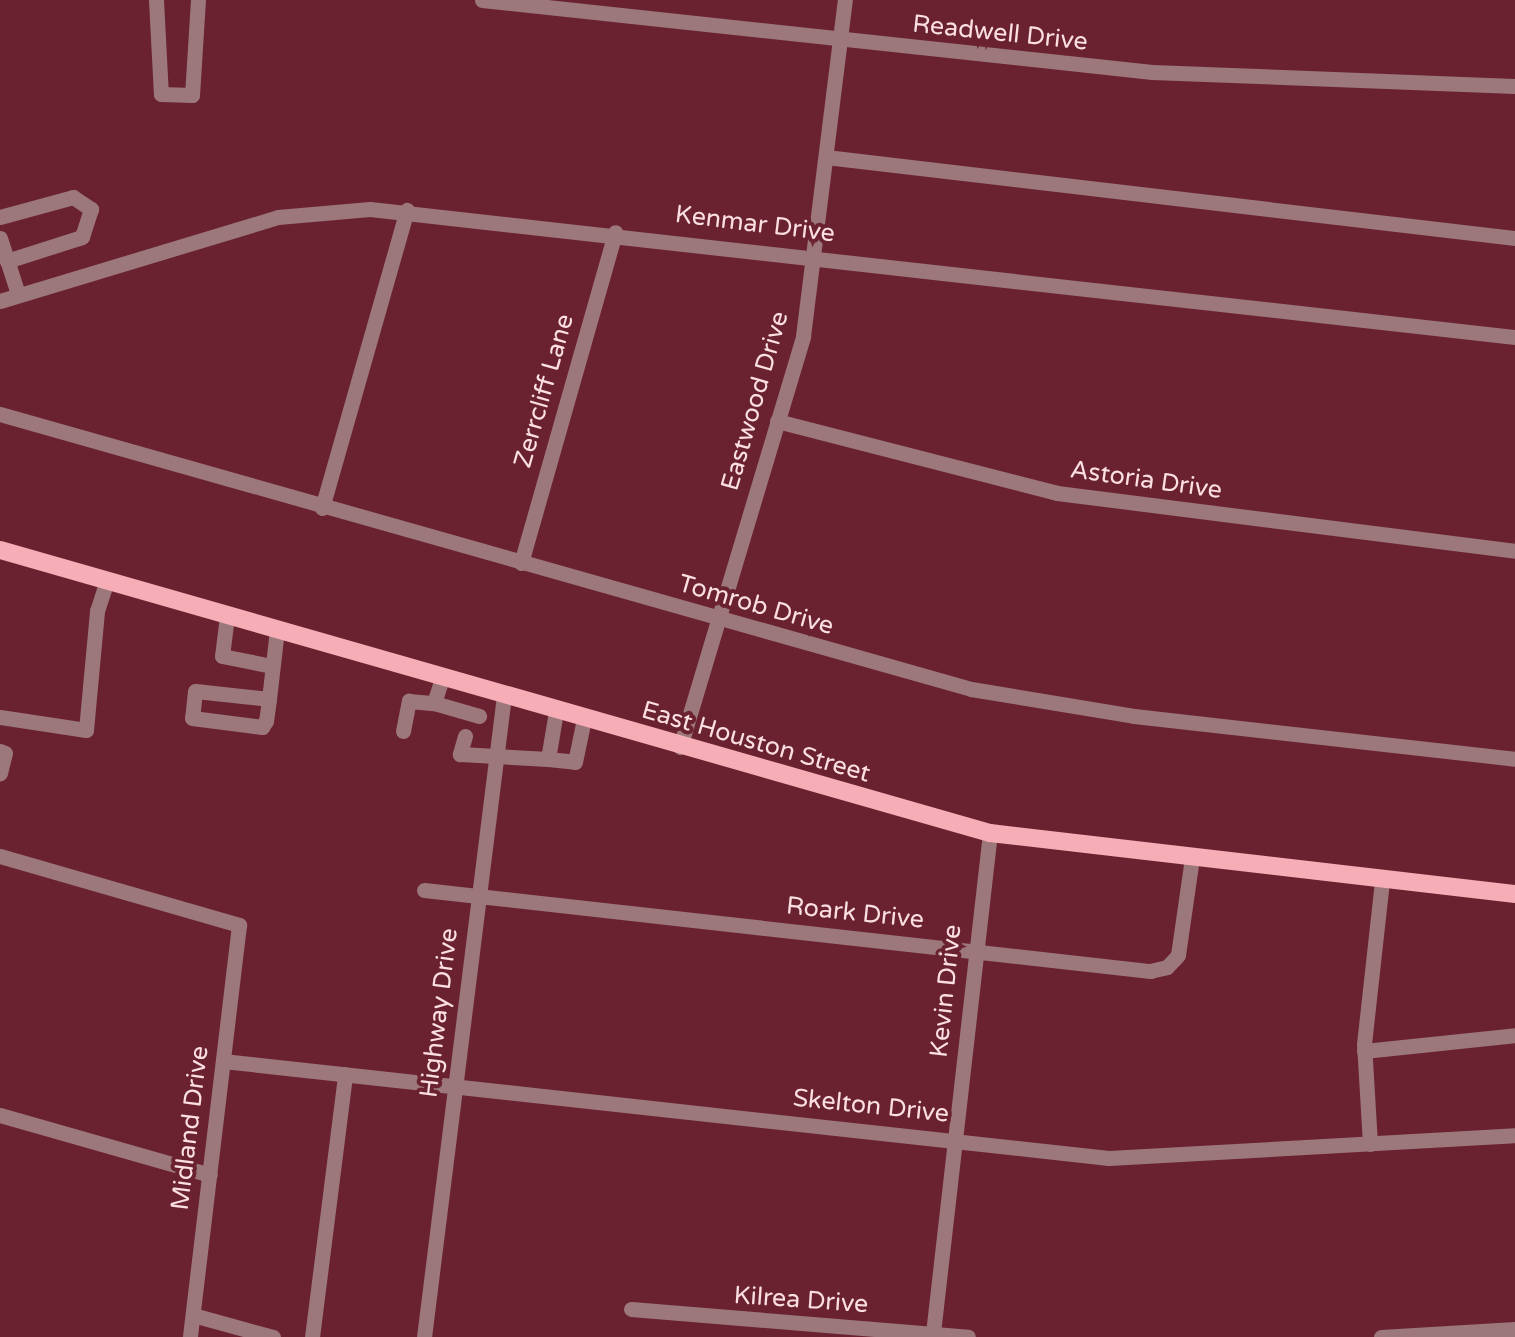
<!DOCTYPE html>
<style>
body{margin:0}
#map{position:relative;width:1515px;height:1337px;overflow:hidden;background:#6a2231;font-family:"Varela Round",sans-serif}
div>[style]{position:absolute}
.minor>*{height:15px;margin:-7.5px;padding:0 7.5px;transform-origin:7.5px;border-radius:7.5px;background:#9c777b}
.major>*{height:18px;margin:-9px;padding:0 9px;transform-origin:9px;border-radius:9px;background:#f6adb5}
span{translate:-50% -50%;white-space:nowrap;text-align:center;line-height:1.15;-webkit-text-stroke:8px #6a2231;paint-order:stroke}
.street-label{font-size:25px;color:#fbdfe2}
</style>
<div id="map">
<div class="minor">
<div style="left:156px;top:0;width:94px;rotate:87deg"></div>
<div style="left:161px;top:94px;width:31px;rotate:2deg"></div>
<div style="left:192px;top:95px;width:95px;rotate:-86.4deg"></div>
<div style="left:482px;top:0;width:674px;rotate:6.13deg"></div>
<div style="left:1152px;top:72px;width:363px;rotate:2.2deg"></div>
<div style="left:826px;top:157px;width:694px;rotate:6.71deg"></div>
<div style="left:0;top:217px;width:76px;rotate:-15.3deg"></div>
<div style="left:73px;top:197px;width:22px;rotate:34deg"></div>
<div style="left:91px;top:209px;width:29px;rotate:108deg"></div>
<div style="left:82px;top:237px;width:79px;rotate:162.3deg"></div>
<div style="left:0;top:238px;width:59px;rotate:72.2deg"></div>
<div style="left:0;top:301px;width:290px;rotate:-16.8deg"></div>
<div style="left:278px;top:217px;width:92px;rotate:-5deg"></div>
<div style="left:370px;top:209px;width:1152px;rotate:6.38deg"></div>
<div style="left:0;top:414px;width:1009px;rotate:15.81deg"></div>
<div style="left:971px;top:689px;width:165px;rotate:9.4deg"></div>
<div style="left:1134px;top:716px;width:383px;rotate:6.4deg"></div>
<div style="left:777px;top:421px;width:289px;rotate:14.4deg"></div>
<div style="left:1057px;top:493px;width:462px;rotate:7.2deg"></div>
<div style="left:322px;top:508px;width:310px;rotate:-74.1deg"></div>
<div style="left:521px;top:563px;width:344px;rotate:-74.1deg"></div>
<div style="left:227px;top:616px;width:40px;rotate:97.1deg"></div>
<div style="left:222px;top:656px;width:51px;rotate:11.3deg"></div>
<div style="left:269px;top:699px;width:74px;rotate:-173.8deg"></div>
<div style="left:195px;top:691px;width:27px;rotate:96deg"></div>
<div style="left:192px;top:718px;width:71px;rotate:7.3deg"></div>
<div style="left:262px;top:727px;width:7px;rotate:-56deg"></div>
<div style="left:266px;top:721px;width:22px;rotate:-82deg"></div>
<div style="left:269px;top:699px;width:69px;rotate:-83.4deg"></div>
<div style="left:434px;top:703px;width:47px;rotate:16.1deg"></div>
<div style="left:0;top:717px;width:87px;rotate:8.6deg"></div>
<div style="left:86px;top:730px;width:120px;rotate:-84.7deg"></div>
<div style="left:97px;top:611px;width:32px;rotate:-72deg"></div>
<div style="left:403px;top:731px;width:31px;rotate:-79deg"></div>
<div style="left:409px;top:701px;width:25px;rotate:5deg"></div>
<div style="left:434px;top:703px;width:26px;rotate:-72deg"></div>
<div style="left:465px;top:736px;width:19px;rotate:106deg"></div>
<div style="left:460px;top:754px;width:88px;rotate:3.3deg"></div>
<div style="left:548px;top:759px;width:49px;rotate:-80.5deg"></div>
<div style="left:680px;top:747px;width:429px;rotate:-73.3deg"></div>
<div style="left:803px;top:336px;width:339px;rotate:-82.9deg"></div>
<div style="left:0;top:751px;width:5px;rotate:22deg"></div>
<div style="left:5px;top:753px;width:21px;rotate:104deg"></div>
<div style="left:548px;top:759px;width:27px;rotate:6deg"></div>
<div style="left:575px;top:762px;width:44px;rotate:-78.2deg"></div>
<div style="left:0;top:856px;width:249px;rotate:16.1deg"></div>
<div style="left:239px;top:925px;width:415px;rotate:96.8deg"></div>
<div style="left:424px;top:890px;width:731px;rotate:6.37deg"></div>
<div style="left:1150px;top:971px;width:17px;rotate:-13deg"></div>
<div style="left:1167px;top:967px;width:16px;rotate:-47deg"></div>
<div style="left:1178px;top:955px;width:98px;rotate:-81.8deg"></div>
<div style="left:1364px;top:1051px;width:152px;rotate:-6deg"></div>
<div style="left:223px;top:1061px;width:891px;rotate:6.25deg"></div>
<div style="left:1109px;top:1158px;width:407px;rotate:-3.2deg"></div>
<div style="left:0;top:1115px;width:218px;rotate:15.9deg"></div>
<div style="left:1370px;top:1144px;width:100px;rotate:-93.4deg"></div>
<div style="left:1364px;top:1044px;width:165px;rotate:-83.7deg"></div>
<div style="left:631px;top:1309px;width:338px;rotate:4.7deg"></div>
<div style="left:193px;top:1315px;width:83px;rotate:15.4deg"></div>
<div style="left:933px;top:1333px;width:503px;rotate:-83.5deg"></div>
<div style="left:312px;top:1337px;width:265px;rotate:-82.8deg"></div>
<div style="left:424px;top:1337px;width:646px;rotate:-82.89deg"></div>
<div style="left:1381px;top:1337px;width:134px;rotate:-3.4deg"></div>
</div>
<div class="major">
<div style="left:0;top:550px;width:1030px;rotate:15.95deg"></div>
<div style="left:990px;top:833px;width:529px;rotate:6.63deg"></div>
</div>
<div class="street-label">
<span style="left:1000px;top:33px;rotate:6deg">Readwell Drive</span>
<span style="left:755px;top:224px;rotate:7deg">Kenmar Drive</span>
<span style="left:544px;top:391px;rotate:-74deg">Zerrcliff Lane</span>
<span style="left:755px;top:401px;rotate:-74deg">Eastwood Drive</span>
<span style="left:1146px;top:480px;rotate:8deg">Astoria Drive</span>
<span style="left:756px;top:605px;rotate:16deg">Tomrob Drive</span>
<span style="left:756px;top:742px;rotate:16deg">East Houston Street</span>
<span style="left:855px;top:913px;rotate:6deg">Roark Drive</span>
<span style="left:946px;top:991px;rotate:-84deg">Kevin Drive</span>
<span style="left:439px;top:1013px;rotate:-83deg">Highway Drive</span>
<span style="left:871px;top:1106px;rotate:6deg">Skelton Drive</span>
<span style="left:190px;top:1128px;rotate:-83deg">Midland Drive</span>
<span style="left:801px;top:1300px;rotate:4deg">Kilrea Drive</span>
</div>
</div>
